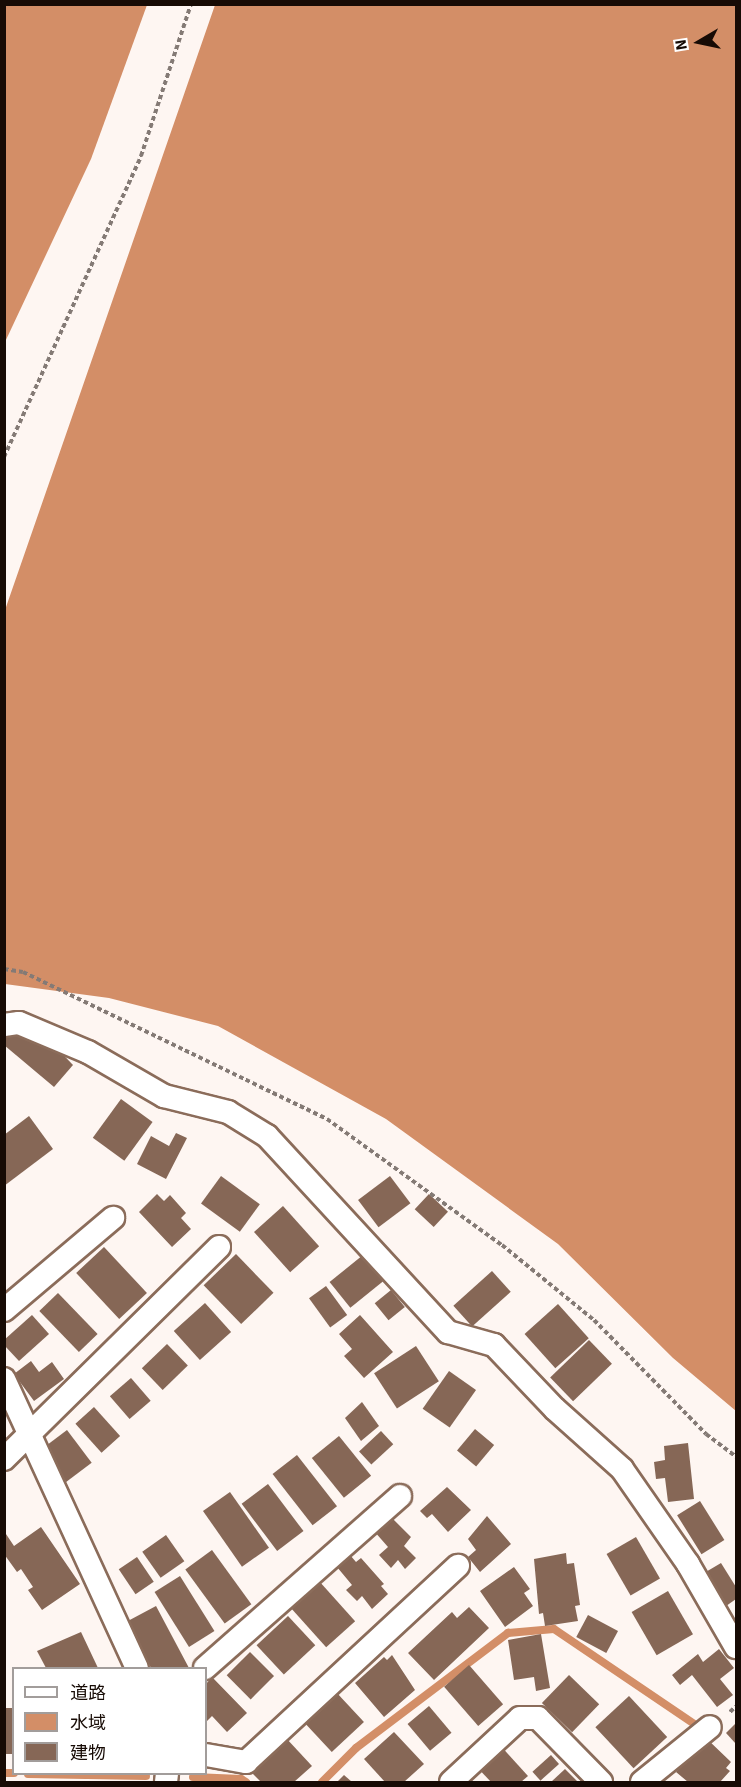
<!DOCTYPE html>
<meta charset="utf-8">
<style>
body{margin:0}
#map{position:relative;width:741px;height:1787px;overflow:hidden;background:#fef6f2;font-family:"Source Sans 3","Noto Sans JP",sans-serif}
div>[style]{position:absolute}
.water>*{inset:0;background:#d38e67}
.stream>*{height:8px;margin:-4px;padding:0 4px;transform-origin:4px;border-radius:4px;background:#d38e67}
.building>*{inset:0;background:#866756;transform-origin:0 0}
.path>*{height:4px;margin-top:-2px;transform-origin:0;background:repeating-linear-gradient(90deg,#847a75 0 4.5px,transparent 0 7.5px)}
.roads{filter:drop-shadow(2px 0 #8b6c5a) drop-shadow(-2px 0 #8b6c5a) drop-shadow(0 2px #8b6c5a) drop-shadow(0 -2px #8b6c5a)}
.street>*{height:22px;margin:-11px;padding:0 11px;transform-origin:11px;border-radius:11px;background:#fff}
span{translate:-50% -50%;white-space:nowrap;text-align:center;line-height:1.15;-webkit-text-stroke:4.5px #fff;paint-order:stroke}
.frame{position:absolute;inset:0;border:6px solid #170b05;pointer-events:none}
.legend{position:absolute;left:12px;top:1667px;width:195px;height:108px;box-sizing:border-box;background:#fff;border:2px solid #a29d9b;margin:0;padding:8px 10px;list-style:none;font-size:18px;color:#170b05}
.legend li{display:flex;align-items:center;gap:12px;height:30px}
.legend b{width:30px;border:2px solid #a29d9b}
.north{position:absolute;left:669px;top:12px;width:60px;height:60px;-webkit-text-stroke:4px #fff;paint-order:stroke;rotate:261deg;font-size:16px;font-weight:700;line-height:24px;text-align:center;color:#170b05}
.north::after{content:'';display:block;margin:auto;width:21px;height:27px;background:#170b05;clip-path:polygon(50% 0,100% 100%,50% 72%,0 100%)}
</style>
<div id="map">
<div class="water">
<div style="clip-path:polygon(5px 4px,147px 5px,91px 159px,5px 342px)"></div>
<div style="clip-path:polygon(215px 5px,736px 5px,736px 1411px,673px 1358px,558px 1244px,386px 1119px,218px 1026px,109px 998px,5px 984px,5px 610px)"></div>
</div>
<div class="stream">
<div style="left:4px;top:1773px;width:10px"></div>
<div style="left:28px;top:1774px;width:118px;rotate:1deg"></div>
<div style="left:193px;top:1777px;width:48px;rotate:2.4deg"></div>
<div style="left:241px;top:1779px;width:6px;rotate:31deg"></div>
<div style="left:322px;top:1782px;width:48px;rotate:-45deg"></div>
<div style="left:356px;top:1748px;width:191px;rotate:-37.1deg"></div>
<div style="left:508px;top:1633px;width:46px;rotate:-5deg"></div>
<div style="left:554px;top:1629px;width:173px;rotate:34.1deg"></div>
</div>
<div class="building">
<div style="clip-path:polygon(17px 1032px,50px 1041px,73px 1065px,54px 1087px,4px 1045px,4px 1036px)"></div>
<div style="left:121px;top:1099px;width:39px;height:48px;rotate:36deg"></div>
<div style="clip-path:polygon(29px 1116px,53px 1149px,4px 1186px,4px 1135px)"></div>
<div style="clip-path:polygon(176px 1133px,187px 1138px,166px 1179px,137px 1164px,151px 1136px,169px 1146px)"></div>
<div style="left:221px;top:1176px;width:48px;height:34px;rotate:36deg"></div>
<div style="left:390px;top:1176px;width:34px;height:40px;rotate:53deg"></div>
<div style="clip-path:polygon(157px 1194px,164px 1201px,170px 1195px,186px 1213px,181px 1218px,191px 1229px,172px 1247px,139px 1212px)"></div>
<div style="left:429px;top:1194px;width:26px;height:21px;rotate:43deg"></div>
<div style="left:283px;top:1206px;width:54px;height:39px;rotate:48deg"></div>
<div style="left:104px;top:1247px;width:63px;height:38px;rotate:47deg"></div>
<div style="left:236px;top:1254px;width:54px;height:45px;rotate:46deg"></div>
<div style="left:363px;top:1255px;width:33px;height:43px;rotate:51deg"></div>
<div style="left:492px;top:1271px;width:28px;height:52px;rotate:48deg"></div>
<div style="left:326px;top:1286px;width:36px;height:21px;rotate:54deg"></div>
<div style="left:391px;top:1290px;width:22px;height:21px;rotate:51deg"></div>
<div style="left:58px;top:1293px;width:57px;height:26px;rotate:46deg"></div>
<div style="left:205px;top:1303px;width:39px;height:42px;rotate:48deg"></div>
<div style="left:558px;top:1304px;width:46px;height:45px;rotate:48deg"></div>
<div style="clip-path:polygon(32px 1315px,49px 1334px,19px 1361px,4px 1345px,4px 1340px)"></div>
<div style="clip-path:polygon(360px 1315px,393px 1352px,364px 1378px,344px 1356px,352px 1349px,339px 1334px)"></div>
<div style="left:589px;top:1340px;width:33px;height:54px;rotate:46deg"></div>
<div style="left:167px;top:1344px;width:30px;height:35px;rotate:46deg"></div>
<div style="left:416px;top:1346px;width:42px;height:50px;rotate:57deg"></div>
<div style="clip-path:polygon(31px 1361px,39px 1372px,52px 1362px,64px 1379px,34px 1401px,14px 1374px)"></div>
<div style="left:449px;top:1371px;width:33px;height:46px;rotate:35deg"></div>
<div style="left:131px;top:1378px;width:30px;height:28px;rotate:49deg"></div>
<div style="clip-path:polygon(362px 1402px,379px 1426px,361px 1441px,345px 1418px)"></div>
<div style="left:94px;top:1407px;width:39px;height:25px;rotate:48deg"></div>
<div style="left:475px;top:1429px;width:25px;height:28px;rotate:40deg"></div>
<div style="left:67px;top:1430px;width:41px;height:32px;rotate:53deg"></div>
<div style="left:381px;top:1431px;width:18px;height:30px;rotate:47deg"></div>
<div style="left:339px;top:1436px;width:51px;height:35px;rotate:51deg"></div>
<div style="clip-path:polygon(688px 1443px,694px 1499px,668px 1502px,665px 1478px,656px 1479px,654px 1462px,665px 1460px,664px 1446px)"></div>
<div style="left:297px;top:1455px;width:65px;height:31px;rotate:52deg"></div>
<div style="left:268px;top:1484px;width:59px;height:33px;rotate:53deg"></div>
<div style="clip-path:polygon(447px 1487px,471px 1510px,448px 1532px,432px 1514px,427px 1518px,420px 1511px)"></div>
<div style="left:230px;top:1492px;width:68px;height:33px;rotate:55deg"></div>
<div style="left:700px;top:1501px;width:46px;height:27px;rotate:58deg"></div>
<div style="clip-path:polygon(390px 1516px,411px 1537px,404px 1546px,416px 1558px,405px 1569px,398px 1560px,391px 1568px,379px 1555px,388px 1547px,374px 1531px)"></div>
<div style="clip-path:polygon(487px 1516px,511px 1544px,480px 1572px,468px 1557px,476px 1550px,468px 1539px)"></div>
<div style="clip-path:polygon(41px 1527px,80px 1584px,42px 1610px,28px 1590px,33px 1587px,21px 1569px,17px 1572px,4px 1554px,4px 1531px,14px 1546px)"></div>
<div style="left:166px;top:1535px;width:32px;height:29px;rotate:55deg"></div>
<div style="left:636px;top:1537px;width:48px;height:34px;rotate:60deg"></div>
<div style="left:212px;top:1550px;width:67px;height:33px;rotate:54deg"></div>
<div style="clip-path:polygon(566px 1553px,567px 1564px,574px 1563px,580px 1605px,575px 1606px,578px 1621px,545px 1626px,543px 1613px,539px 1614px,534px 1559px)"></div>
<div style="clip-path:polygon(350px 1555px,356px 1562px,361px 1558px,384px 1584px,381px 1586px,388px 1594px,372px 1609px,362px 1596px,357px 1601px,346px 1590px,352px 1585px,337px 1567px)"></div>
<div style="left:137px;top:1557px;width:30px;height:22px;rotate:56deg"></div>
<div style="clip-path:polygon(721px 1563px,736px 1587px,736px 1599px,719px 1611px,699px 1576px)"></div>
<div style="clip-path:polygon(514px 1567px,530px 1589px,524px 1593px,533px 1606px,505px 1627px,480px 1591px)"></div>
<div style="left:180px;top:1576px;width:65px;height:30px;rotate:58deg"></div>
<div style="left:319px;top:1581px;width:54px;height:39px;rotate:48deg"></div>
<div style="left:668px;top:1591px;width:50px;height:42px;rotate:60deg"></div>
<div style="clip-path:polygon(156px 1606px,189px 1668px,151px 1668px,126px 1622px)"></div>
<div style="clip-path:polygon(469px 1607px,489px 1628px,434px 1680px,408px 1653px,452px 1612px,457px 1618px)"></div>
<div style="left:588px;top:1615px;width:34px;height:25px;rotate:28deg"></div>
<div style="left:288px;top:1616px;width:40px;height:43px;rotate:47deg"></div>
<div style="clip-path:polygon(81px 1632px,98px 1668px,46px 1668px,37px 1651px)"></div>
<div style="clip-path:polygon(541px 1634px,550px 1688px,536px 1691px,534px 1677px,514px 1680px,508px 1640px)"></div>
<div style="clip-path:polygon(719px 1649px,734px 1668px,720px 1679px,733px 1695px,717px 1707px,692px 1675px,680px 1685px,672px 1675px,698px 1654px,703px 1662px)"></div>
<div style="left:250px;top:1652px;width:34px;height:33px;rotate:45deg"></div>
<div style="clip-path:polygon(392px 1655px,415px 1690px,384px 1717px,355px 1683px,384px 1657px,387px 1660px)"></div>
<div style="left:469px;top:1665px;width:52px;height:33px;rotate:49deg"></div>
<div style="left:569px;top:1675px;width:42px;height:39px;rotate:44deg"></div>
<div style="clip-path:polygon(212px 1677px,247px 1713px,227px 1732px,212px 1716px,206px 1722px,206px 1684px)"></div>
<div style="left:336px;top:1692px;width:41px;height:44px;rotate:47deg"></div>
<div style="left:629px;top:1696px;width:56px;height:46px;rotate:47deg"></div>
<div style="left:429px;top:1706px;width:35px;height:28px;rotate:50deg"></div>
<div style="left:4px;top:1708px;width:10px;height:46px"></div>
<div style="clip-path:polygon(736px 1723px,736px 1744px,726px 1733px)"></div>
<div style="clip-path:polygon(394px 1732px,424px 1764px,404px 1782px,385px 1782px,364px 1759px)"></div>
<div style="clip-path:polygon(286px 1738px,312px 1766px,294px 1782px,261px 1782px,251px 1772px)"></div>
<div style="clip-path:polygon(706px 1738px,731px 1762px,726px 1768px,730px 1771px,720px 1782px,688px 1782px,676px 1772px)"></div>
<div style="clip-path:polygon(499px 1744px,528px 1776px,521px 1782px,491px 1782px,475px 1765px)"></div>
<div style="left:551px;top:1755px;width:12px;height:25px;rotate:48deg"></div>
<div style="clip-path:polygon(565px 1769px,578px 1782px,551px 1782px)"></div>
<div style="clip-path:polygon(344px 1775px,352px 1782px,337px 1782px)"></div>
</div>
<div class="path">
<div style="left:4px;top:457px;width:331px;rotate:-65.5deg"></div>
<div style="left:141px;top:156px;width:160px;rotate:-71.8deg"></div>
<div style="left:4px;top:969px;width:19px;rotate:9deg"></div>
<div style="left:23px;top:972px;width:338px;rotate:25.8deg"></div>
<div style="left:327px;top:1119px;width:216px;rotate:35.8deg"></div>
<div style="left:502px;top:1245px;width:119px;rotate:39.2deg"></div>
<div style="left:594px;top:1320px;width:160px;rotate:45.5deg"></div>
<div style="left:706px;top:1434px;width:38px;rotate:37deg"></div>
<div style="left:730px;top:1712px;width:8px;rotate:-45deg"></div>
</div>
<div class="roads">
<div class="street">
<div style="left:4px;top:1025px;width:15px;rotate:-8deg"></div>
<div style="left:19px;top:1023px;width:75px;rotate:22.8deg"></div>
<div style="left:88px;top:1052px;width:88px;rotate:30.1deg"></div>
<div style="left:164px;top:1096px;width:66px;rotate:14deg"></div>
<div style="left:228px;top:1112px;width:46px;rotate:31.6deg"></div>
<div style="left:267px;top:1136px;width:267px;rotate:47.3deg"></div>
<div style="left:448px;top:1332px;width:48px;rotate:15.8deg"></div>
<div style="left:494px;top:1345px;width:88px;rotate:46.4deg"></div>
<div style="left:555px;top:1409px;width:90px;rotate:41.8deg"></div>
<div style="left:622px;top:1469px;width:116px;rotate:55.2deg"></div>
<div style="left:688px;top:1564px;width:96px;rotate:60deg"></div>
<div style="left:4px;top:1310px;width:143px;rotate:-40.2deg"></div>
<div style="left:4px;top:1379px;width:318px;rotate:65.3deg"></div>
<div style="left:4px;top:1459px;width:302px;rotate:-44.6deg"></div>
<div style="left:205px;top:1668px;width:260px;rotate:-41.4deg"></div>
<div style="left:206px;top:1755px;width:41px;rotate:9.9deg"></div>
<div style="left:246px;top:1762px;width:289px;rotate:-42.8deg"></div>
<div style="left:166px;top:1782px;width:8px;rotate:-83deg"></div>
<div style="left:451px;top:1782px;width:94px;rotate:-42.8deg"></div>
<div style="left:520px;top:1718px;width:18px"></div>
<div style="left:538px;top:1718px;width:90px;rotate:45.5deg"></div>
<div style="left:642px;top:1782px;width:87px;rotate:-39deg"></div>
</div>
</div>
<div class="frame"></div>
<ul class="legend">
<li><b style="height:8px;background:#fff"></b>道路</li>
<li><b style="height:16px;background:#d38e67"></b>水域</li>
<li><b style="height:16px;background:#866756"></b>建物</li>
</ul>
<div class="north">N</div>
</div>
